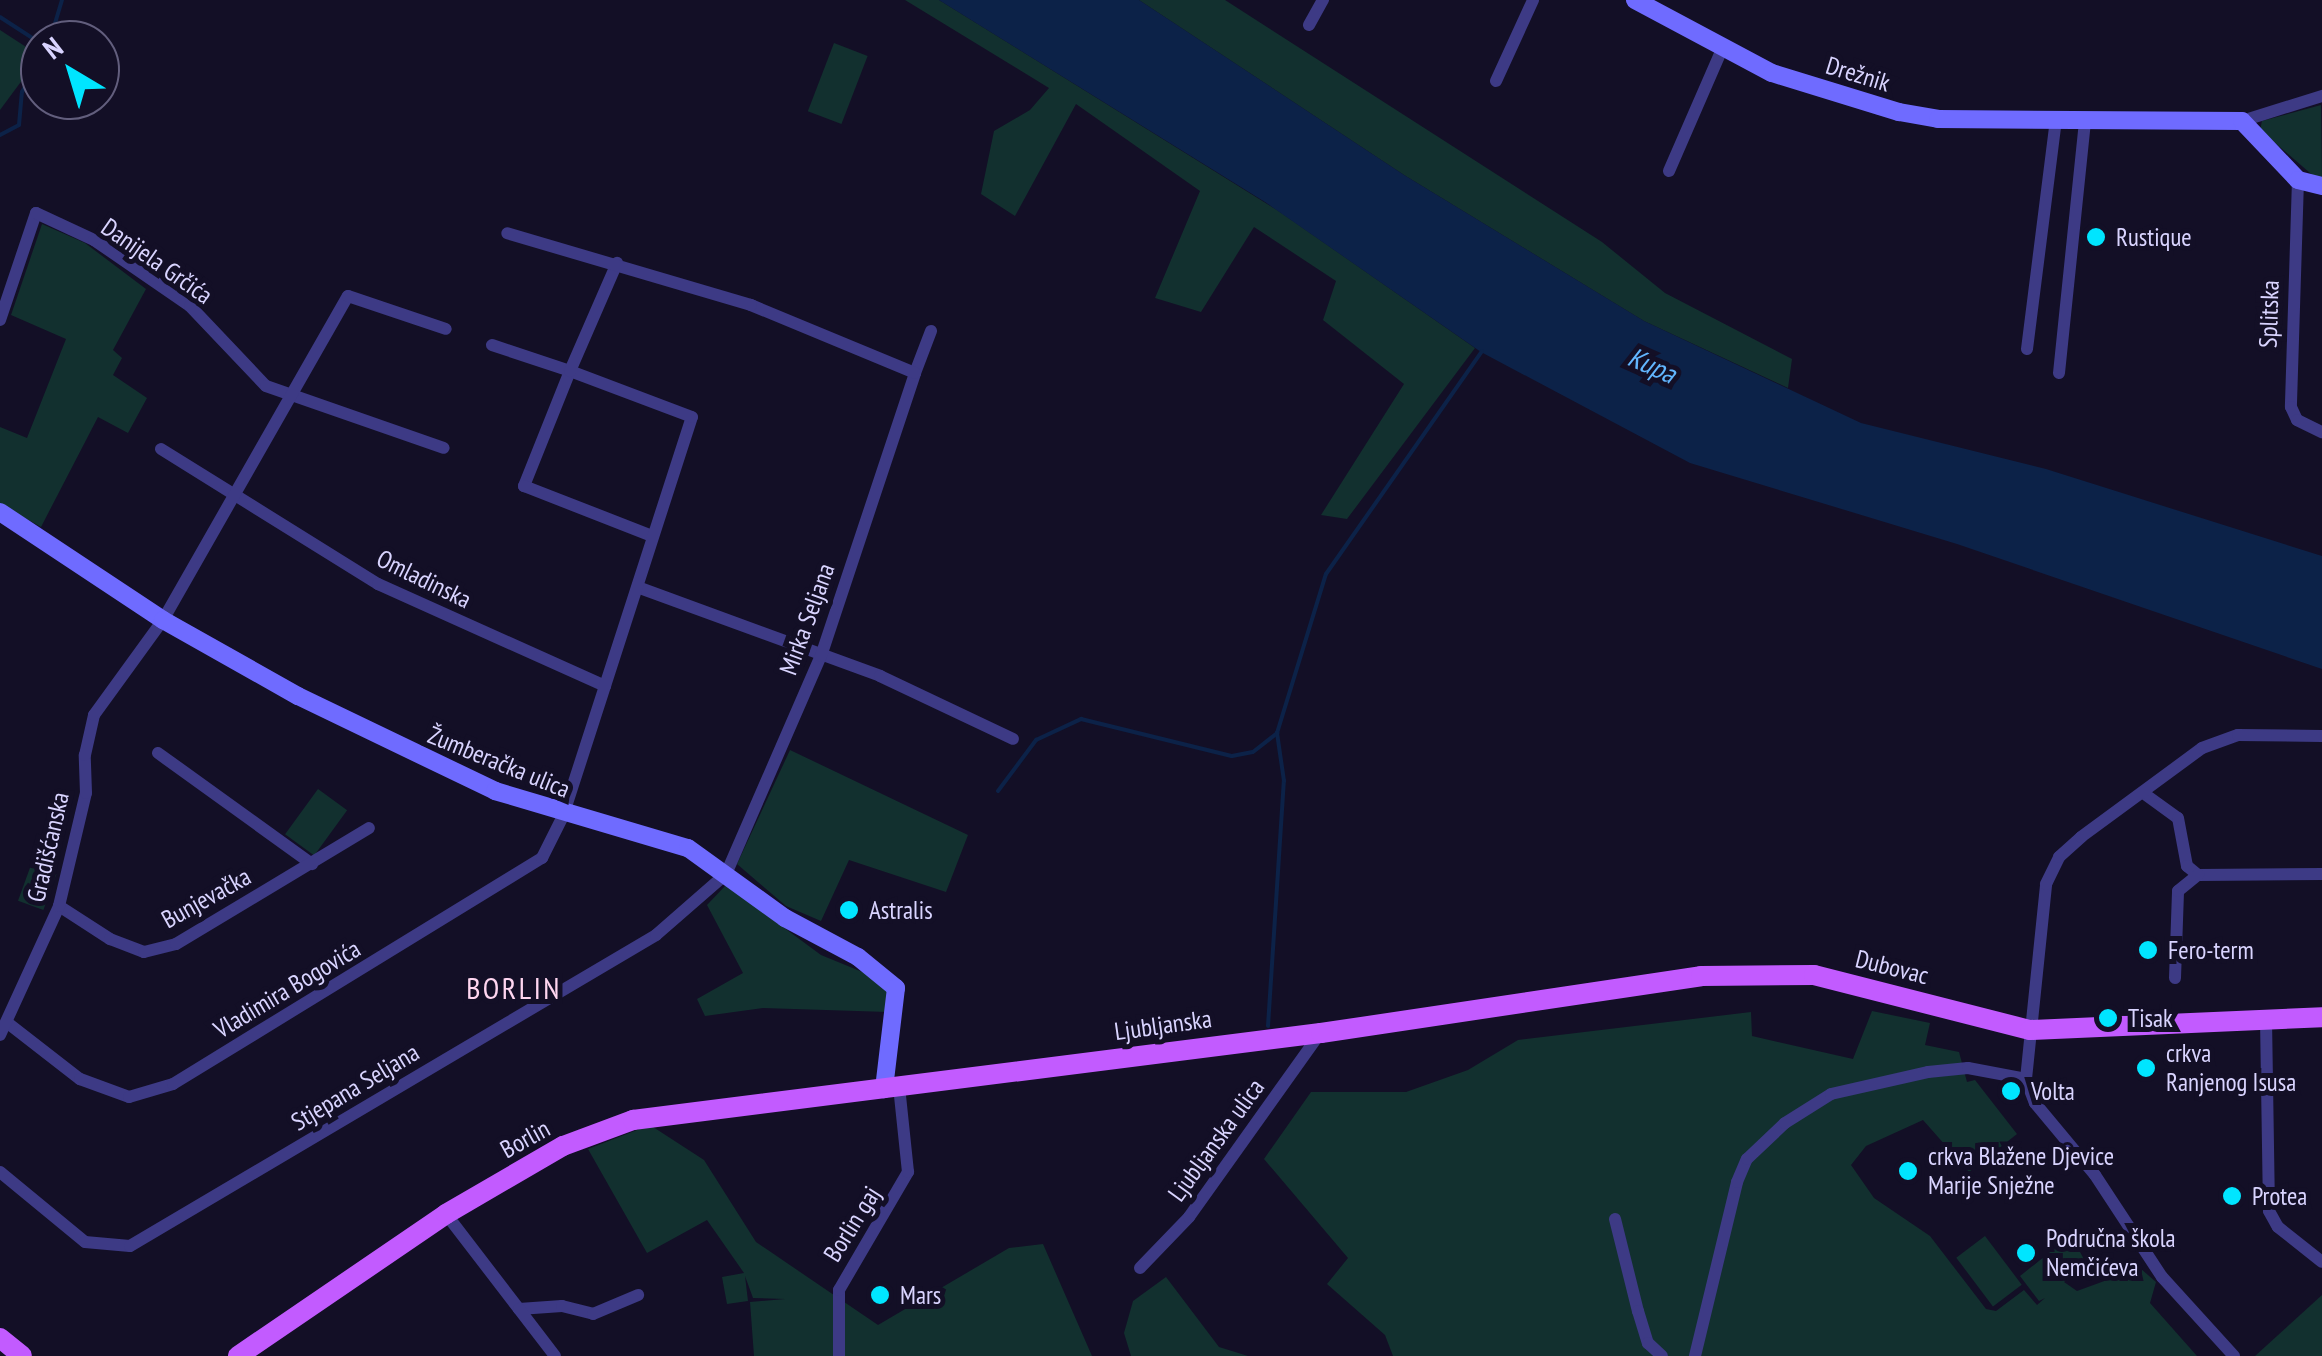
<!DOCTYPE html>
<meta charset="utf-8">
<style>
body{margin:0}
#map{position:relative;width:2322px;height:1356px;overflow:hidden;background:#130f26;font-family:"PT Sans Narrow",sans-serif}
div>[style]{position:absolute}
.green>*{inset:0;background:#12302f;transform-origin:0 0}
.water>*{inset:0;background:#0c2248}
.stream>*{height:4px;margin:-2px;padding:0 2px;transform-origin:2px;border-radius:2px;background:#0c2248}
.street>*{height:12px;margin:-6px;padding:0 6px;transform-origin:6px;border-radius:6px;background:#3d3a85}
.secondary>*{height:18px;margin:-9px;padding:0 9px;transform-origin:9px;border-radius:9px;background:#6f6bff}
.primary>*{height:20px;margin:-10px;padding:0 10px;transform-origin:10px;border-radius:10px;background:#c25bff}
.dots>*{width:28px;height:28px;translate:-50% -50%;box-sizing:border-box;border:5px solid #130f26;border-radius:50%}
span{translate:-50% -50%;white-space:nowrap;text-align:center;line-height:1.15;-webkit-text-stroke:10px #130f26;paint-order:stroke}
.street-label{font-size:25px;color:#d9d4ff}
.poi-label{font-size:25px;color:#d9d4ff}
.left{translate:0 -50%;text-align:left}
.water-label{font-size:28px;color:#62b6ff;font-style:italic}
.quarter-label{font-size:30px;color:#ffd6f0;letter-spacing:2.5px}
.north{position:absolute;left:20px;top:20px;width:100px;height:100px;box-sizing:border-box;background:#130f26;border:2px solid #625e7d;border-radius:50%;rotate:322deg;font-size:28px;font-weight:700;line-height:40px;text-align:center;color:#d9d4ff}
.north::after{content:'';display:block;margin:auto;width:35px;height:45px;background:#00e5ff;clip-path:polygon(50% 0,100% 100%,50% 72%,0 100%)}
</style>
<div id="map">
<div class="green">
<div style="clip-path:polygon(905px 0,939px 0,1277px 210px,1475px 348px,1347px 519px,1321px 515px,1404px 384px,1323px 320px,1336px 281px,1254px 227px,1201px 312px,1155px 298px,1200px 191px,1076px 104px,1015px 216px,981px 194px,994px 131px,1030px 110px,1049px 88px)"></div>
<div style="clip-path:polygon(1139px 0,1225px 0,1602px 242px,1665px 293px,1792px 359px,1788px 388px,1644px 321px,1404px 175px)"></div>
<div style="clip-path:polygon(0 30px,40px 56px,0 110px)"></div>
<div style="left:834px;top:43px;width:36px;height:73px;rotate:21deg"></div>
<div style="clip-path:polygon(2321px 105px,2322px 179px,2317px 179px,2260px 130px,2262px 121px)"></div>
<div style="clip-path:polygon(42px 224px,85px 243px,146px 289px,113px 350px,122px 358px,113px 375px,147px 398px,128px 433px,98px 417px,41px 527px,0 504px,0 427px,27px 438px,66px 339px,11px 315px)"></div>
<div style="clip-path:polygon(790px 750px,968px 835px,946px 892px,849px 860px,821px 921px,786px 906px,737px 864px)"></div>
<div style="left:318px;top:789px;width:36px;height:56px;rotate:36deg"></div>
<div style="left:31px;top:865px;width:27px;height:38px;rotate:20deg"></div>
<div style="clip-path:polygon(726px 885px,821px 955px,877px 978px,890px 994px,888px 1012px,763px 1008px,705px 1016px,697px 999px,743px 973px,707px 905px)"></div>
<div style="clip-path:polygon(1872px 1011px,1930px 1023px,1925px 1045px,1959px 1052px,1967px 1082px,1975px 1080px,2017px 1134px,1969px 1172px,1923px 1120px,1866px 1146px,1851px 1165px,1874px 1198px,1930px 1236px,1986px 1309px,1996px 1311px,2024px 1290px,2037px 1305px,2045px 1298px,2039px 1301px,2020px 1276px,2069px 1237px,2089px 1263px,2064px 1282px,2077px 1291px,2140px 1268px,2156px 1282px,2150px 1303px,2197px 1356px,1393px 1356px,1385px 1335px,1327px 1284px,1348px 1258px,1264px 1159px,1311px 1092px,1406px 1092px,1468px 1070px,1518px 1040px,1751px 1012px,1752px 1036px,1853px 1059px)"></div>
<div style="clip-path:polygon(650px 1125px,704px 1160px,756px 1242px,878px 1325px,1009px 1248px,1043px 1244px,1092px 1356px,754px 1356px,750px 1302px,785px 1299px,753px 1298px,745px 1276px,748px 1301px,727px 1304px,722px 1277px,744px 1273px,707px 1220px,647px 1253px,588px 1149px)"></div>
<div style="left:1985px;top:1236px;width:61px;height:36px;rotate:53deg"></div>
<div style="clip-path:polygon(1166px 1277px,1219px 1347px,1248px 1356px,1131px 1356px,1124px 1333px,1133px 1301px)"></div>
<div style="clip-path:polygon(2322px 1295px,2322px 1356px,2255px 1356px)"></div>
</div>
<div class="water">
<div style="clip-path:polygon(939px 0,1139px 0,1404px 175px,1644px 321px,1861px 423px,2046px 469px,2322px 556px,2322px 669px,1957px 544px,1690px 463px,1481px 352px,1265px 202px)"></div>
</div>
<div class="stream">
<div style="left:0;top:17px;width:48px;rotate:33deg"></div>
<div style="left:50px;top:40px;width:42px;rotate:-73.3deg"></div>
<div style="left:0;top:135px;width:21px;rotate:-28deg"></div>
<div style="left:19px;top:125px;width:33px;rotate:-85deg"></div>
<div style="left:22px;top:92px;width:36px;rotate:-60deg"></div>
<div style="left:998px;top:791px;width:64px;rotate:-53.3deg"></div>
<div style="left:1036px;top:740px;width:50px;rotate:-25deg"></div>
<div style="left:1081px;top:719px;width:155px;rotate:13.8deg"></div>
<div style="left:1232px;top:756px;width:21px;rotate:-11deg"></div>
<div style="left:1253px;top:752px;width:31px;rotate:-38deg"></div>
<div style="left:1277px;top:733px;width:166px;rotate:-72.9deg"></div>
<div style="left:1326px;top:574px;width:272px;rotate:-55deg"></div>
<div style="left:1268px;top:1026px;width:246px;rotate:-86.3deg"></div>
<div style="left:1284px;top:781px;width:49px;rotate:-98.3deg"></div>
</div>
<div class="street">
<div style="left:1309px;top:25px;width:29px;rotate:-61deg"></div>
<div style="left:1496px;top:81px;width:89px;rotate:-65.4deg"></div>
<div style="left:2242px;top:121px;width:84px;rotate:-17.4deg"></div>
<div style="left:1669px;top:171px;width:133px;rotate:-66.5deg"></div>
<div style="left:2298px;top:180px;width:227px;rotate:91.8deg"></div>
<div style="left:2291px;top:407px;width:14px;rotate:65deg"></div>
<div style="left:2297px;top:420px;width:28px;rotate:26deg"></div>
<div style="left:0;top:320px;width:113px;rotate:-71.4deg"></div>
<div style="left:36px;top:213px;width:64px;rotate:25deg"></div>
<div style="left:94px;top:240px;width:116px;rotate:34.5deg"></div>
<div style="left:190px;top:306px;width:110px;rotate:46.5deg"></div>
<div style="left:266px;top:386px;width:188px;rotate:19.2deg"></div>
<div style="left:492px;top:345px;width:82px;rotate:18.4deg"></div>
<div style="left:570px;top:371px;width:124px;rotate:111.8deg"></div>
<div style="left:524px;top:486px;width:135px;rotate:21.3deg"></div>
<div style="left:2027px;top:349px;width:230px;rotate:-82.8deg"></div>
<div style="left:915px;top:373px;width:45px;rotate:-69.1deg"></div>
<div style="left:2059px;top:373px;width:253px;rotate:-84.1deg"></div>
<div style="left:161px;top:449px;width:256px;rotate:31.9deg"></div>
<div style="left:378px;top:584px;width:249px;rotate:24.2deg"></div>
<div style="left:640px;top:588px;width:256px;rotate:20.1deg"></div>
<div style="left:880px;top:676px;width:147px;rotate:25.3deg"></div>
<div style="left:158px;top:753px;width:190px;rotate:35.8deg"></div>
<div style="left:2146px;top:795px;width:39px;rotate:36deg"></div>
<div style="left:2178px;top:818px;width:49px;rotate:79.4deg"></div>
<div style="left:2187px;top:866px;width:14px;rotate:39deg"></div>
<div style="left:2198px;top:875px;width:124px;rotate:-0.5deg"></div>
<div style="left:59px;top:906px;width:61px;rotate:32.9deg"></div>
<div style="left:110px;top:939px;width:36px;rotate:21deg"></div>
<div style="left:144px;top:952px;width:33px;rotate:-14deg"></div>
<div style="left:176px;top:944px;width:225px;rotate:-31deg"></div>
<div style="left:2175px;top:978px;width:87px;rotate:-88deg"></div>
<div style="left:2178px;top:891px;width:26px;rotate:-39deg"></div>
<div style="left:2266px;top:1019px;width:192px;rotate:89.1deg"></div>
<div style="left:2269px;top:1211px;width:18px;rotate:61deg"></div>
<div style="left:2278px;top:1227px;width:56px;rotate:38.5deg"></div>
<div style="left:9px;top:1024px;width:90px;rotate:37.8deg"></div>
<div style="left:80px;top:1079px;width:52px;rotate:20.2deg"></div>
<div style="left:129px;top:1097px;width:46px;rotate:-16.5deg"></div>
<div style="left:173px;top:1084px;width:433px;rotate:-31.5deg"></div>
<div style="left:542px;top:858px;width:47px;rotate:-63.4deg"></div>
<div style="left:563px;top:816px;width:419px;rotate:-72.1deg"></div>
<div style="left:692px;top:417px;width:130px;rotate:-159.3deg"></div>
<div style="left:570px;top:371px;width:118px;rotate:-66.5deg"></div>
<div style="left:0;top:1035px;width:142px;rotate:-65.4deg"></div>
<div style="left:59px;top:906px;width:116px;rotate:-76.6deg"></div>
<div style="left:86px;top:793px;width:38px;rotate:-92deg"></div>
<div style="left:85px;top:755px;width:41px;rotate:-77.3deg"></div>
<div style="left:94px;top:715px;width:117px;rotate:-54deg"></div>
<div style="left:163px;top:620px;width:373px;rotate:-60.3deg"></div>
<div style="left:348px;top:296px;width:103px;rotate:18.6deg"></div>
<div style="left:0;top:1172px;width:110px;rotate:39.5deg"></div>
<div style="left:85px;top:1242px;width:45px;rotate:5.1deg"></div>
<div style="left:130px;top:1246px;width:611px;rotate:-30.59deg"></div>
<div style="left:656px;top:935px;width:93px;rotate:-41.1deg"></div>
<div style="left:726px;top:874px;width:238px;rotate:-66.5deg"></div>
<div style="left:821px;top:656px;width:298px;rotate:-71.6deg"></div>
<div style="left:915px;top:373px;width:178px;rotate:-157.5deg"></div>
<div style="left:751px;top:305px;width:254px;rotate:-163.6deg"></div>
<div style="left:446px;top:1214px;width:120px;rotate:52.5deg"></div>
<div style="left:519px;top:1309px;width:43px;rotate:-4deg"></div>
<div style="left:562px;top:1306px;width:32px;rotate:14deg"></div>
<div style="left:593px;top:1314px;width:49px;rotate:-22.9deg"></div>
<div style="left:1615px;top:1219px;width:95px;rotate:76deg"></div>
<div style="left:1638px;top:1311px;width:34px;rotate:73deg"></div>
<div style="left:1648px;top:1343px;width:19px;rotate:43deg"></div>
<div style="left:1140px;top:1268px;width:71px;rotate:-46.1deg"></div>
<div style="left:1189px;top:1217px;width:224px;rotate:-54.5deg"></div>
<div style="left:519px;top:1309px;width:59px;rotate:52.5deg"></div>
<div style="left:839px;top:1356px;width:66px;rotate:-90deg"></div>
<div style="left:839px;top:1290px;width:137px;rotate:-59.7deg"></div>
<div style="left:908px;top:1172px;width:85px;rotate:-96deg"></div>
<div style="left:1695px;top:1356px;width:179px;rotate:-76.4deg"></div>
<div style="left:1737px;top:1182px;width:25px;rotate:-67deg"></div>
<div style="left:1747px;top:1159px;width:52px;rotate:-43.5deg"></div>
<div style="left:1785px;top:1123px;width:54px;rotate:-32.2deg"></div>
<div style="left:1831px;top:1094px;width:99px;rotate:-12.8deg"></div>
<div style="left:1928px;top:1072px;width:40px;rotate:-5.7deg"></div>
<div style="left:1968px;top:1068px;width:59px;rotate:10.7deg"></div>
<div style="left:2234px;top:1356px;width:107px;rotate:-132.3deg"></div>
<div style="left:2162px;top:1277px;width:122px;rotate:-123.3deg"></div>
<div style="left:2095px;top:1175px;width:94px;rotate:-129.8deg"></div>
<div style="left:2035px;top:1103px;width:26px;rotate:-111deg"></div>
<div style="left:2026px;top:1079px;width:196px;rotate:-84.1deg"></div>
<div style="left:2046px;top:884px;width:30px;rotate:-64deg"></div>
<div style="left:2059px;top:857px;width:30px;rotate:-42deg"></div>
<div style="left:2081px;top:837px;width:150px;rotate:-36.3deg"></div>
<div style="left:2202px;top:748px;width:38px;rotate:-20deg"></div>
<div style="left:2238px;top:735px;width:84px;rotate:0.7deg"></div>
</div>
<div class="secondary">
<div style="left:1635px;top:0;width:155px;rotate:28.1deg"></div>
<div style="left:1772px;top:73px;width:133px;rotate:17.1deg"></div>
<div style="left:1899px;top:112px;width:40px;rotate:10deg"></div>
<div style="left:1938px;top:119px;width:304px;rotate:0.4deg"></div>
<div style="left:2242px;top:121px;width:81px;rotate:46.5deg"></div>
<div style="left:2298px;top:180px;width:25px;rotate:14deg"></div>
<div style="left:0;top:512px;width:196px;rotate:33.5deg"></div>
<div style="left:163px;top:620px;width:155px;rotate:29.4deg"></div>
<div style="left:298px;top:696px;width:219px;rotate:25.7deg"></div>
<div style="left:495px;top:791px;width:201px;rotate:16.5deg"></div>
<div style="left:688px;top:848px;width:120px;rotate:35.8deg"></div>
<div style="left:785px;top:918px;width:83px;rotate:28.1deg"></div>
<div style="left:858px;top:957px;width:49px;rotate:39.2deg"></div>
<div style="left:896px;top:988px;width:102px;rotate:96.8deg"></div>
</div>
<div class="primary">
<div style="left:0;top:1338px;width:28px;rotate:39deg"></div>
<div style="left:238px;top:1356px;width:252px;rotate:-34.3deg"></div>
<div style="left:446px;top:1214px;width:135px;rotate:-30.2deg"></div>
<div style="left:563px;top:1146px;width:75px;rotate:-20.4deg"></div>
<div style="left:633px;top:1120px;width:693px;rotate:-7.21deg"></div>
<div style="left:1321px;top:1033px;width:384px;rotate:-8.5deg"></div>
<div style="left:1701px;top:976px;width:113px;rotate:-0.5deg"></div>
<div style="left:1814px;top:975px;width:223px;rotate:14.3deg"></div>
<div style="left:2030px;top:1030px;width:292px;rotate:-2.5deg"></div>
</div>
<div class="dots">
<div style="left:2096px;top:237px;background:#00e5ff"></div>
<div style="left:849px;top:910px;background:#00e5ff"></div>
<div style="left:2148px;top:950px;background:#00e5ff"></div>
<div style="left:2108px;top:1018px;background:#00e5ff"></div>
<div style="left:2146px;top:1068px;background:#00e5ff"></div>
<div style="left:2011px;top:1091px;background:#00e5ff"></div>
<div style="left:1908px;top:1171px;background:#00e5ff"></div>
<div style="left:2232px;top:1196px;background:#00e5ff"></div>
<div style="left:2026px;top:1253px;background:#00e5ff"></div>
<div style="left:880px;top:1295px;background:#00e5ff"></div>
</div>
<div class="street-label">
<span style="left:1858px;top:74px;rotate:17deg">Drežnik</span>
<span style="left:157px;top:261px;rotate:35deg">Danijela Grčića</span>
<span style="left:2269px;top:314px;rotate:-88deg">Splitska</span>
<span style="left:424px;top:579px;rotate:26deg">Omladinska</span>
<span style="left:807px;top:619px;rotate:-70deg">Mirka Seljana</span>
<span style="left:499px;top:762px;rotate:22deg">Žumberačka ulica</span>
<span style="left:48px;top:847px;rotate:-77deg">Gradišćanska</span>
<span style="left:206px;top:898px;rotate:-29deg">Bunjevačka</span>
<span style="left:1892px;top:967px;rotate:14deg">Dubovac</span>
<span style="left:287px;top:989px;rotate:-31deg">Vladimira Bogovića</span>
<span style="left:1163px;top:1025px;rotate:-8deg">Ljubljanska</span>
<span style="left:355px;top:1087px;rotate:-31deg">Stjepana Seljana</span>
<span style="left:525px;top:1139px;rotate:-29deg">Borlin</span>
<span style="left:1216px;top:1140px;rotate:-54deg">Ljubljanska ulica</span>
<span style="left:852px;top:1224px;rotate:-58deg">Borlin gaj</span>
</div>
<div class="poi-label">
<span class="left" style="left:2116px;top:237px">Rustique</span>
<span class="left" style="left:869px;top:910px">Astralis</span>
<span class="left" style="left:2168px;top:950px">Fero-term</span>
<span class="left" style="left:2128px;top:1018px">Tisak</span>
<span class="left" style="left:2166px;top:1068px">crkva<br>Ranjenog Isusa</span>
<span class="left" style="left:2031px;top:1091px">Volta</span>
<span class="left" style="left:1928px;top:1171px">crkva Blažene Djevice<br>Marije Snježne</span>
<span class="left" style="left:2252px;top:1196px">Protea</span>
<span class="left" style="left:2046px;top:1253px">Područna škola<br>Nemčićeva</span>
<span class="left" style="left:900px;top:1295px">Mars</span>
</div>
<div class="water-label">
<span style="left:1652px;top:365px;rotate:24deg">Kupa</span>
</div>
<div class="quarter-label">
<span style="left:514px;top:988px">BORLIN</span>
</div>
<div class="north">N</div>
</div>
